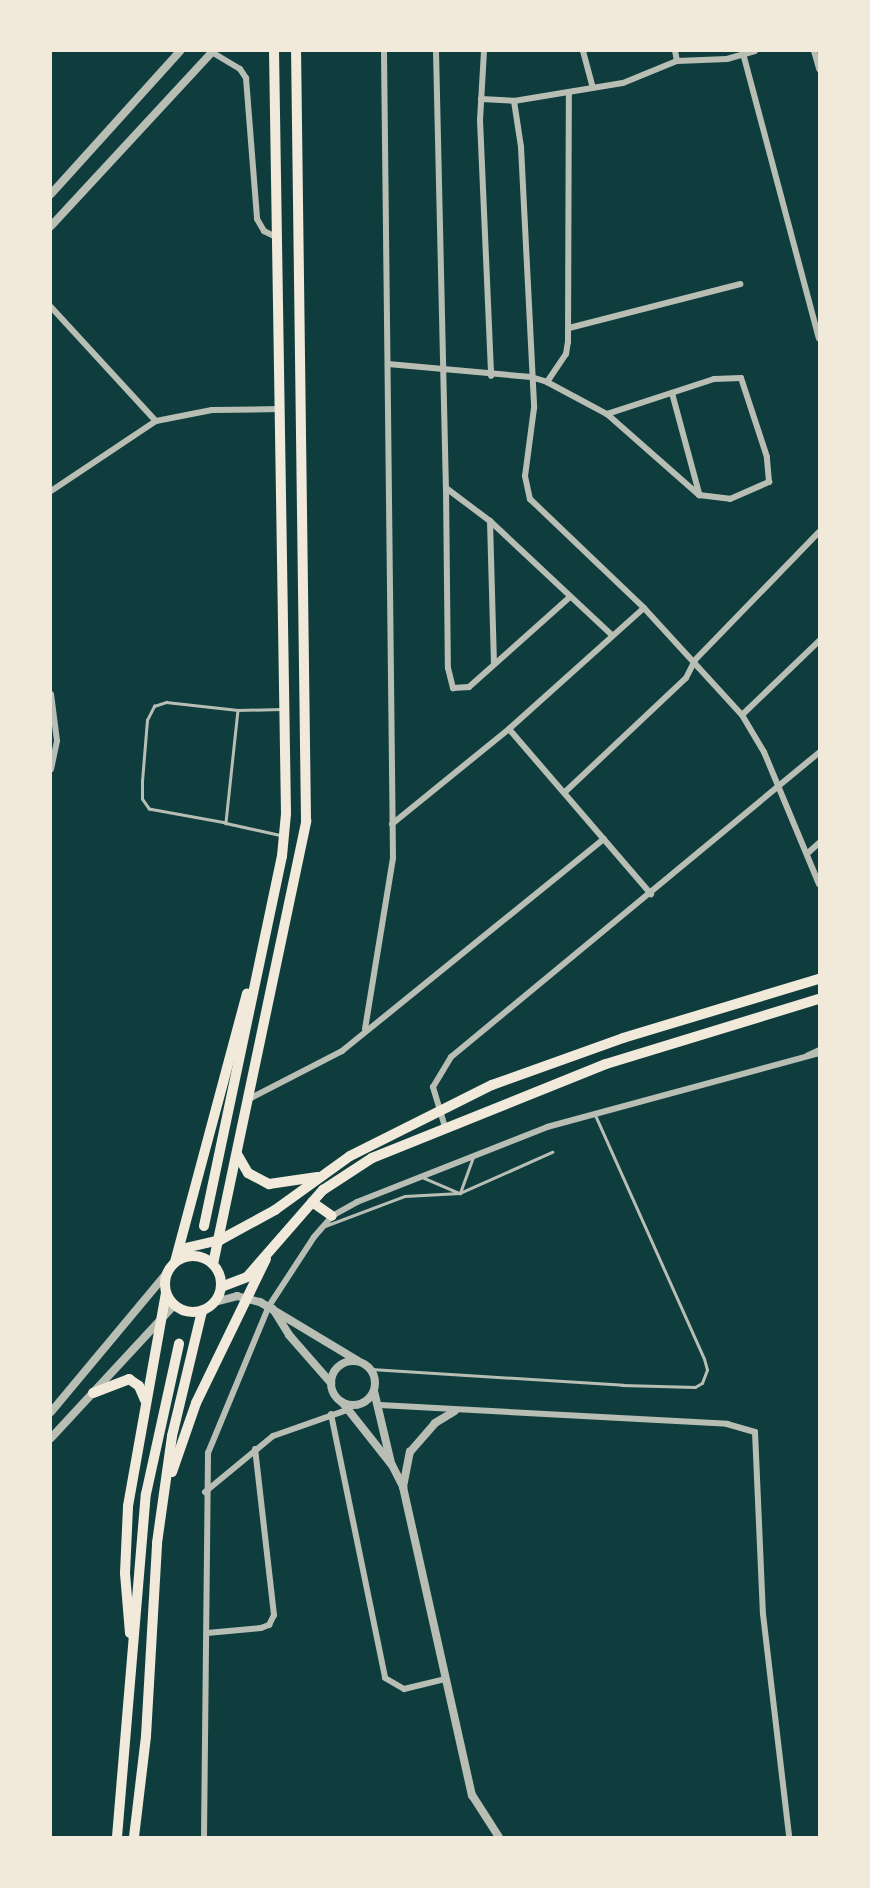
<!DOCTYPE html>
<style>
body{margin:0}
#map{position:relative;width:870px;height:1888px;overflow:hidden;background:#0f3d3e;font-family:"Archivo Narrow",sans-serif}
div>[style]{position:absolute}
.service>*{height:2.5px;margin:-1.25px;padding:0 1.25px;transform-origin:1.25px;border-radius:1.25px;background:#b8beb3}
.minor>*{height:6px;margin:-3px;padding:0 3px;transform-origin:3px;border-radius:3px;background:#b8beb3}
.tertiary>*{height:8px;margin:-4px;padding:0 4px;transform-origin:4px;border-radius:4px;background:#b8beb3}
.tertiary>.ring{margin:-4px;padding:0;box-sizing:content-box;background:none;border:8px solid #b8beb3;border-radius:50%}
.primary>*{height:10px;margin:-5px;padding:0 5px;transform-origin:5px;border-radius:5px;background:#f1e9da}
.trunk>*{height:10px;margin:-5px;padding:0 5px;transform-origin:5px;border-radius:5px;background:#f1e9da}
.trunk>.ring{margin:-5px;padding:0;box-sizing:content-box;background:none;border:10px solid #f1e9da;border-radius:50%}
span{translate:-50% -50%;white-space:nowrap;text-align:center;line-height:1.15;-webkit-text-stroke:7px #f1e9da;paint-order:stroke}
.frame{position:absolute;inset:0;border:52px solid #f1e9da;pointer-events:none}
</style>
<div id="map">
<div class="service">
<div style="left:238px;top:710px;width:114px;rotate:96.1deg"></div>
<div style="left:226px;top:823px;width:78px;rotate:-169.7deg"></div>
<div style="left:149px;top:809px;width:12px;rotate:-125deg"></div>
<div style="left:142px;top:799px;width:18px;rotate:-90deg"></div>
<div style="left:142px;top:781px;width:61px;rotate:-85.3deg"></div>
<div style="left:147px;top:720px;width:16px;rotate:-63deg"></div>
<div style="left:154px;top:706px;width:13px;rotate:-18deg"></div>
<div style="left:166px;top:702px;width:72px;rotate:6.3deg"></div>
<div style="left:238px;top:710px;width:43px;rotate:-1.3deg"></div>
<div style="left:226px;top:823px;width:55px;rotate:12.5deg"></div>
<div style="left:806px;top:1054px;width:14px;rotate:-25deg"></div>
<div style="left:424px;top:1178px;width:39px;rotate:23deg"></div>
<div style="left:460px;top:1193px;width:37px;rotate:-70deg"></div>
<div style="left:325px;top:1226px;width:85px;rotate:-20.6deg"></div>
<div style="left:405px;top:1196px;width:55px;rotate:-3.1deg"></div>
<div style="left:460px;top:1193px;width:101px;rotate:-24deg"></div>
<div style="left:371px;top:1369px;width:252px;rotate:3.6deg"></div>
<div style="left:622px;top:1385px;width:73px;rotate:1.6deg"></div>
<div style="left:695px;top:1387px;width:8px;rotate:-30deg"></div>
<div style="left:702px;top:1383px;width:14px;rotate:-69deg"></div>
<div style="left:707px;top:1370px;width:11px;rotate:-105deg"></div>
<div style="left:704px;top:1359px;width:267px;rotate:-114.1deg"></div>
</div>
<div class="minor">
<div style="left:210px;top:51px;width:35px;rotate:31deg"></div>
<div style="left:240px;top:69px;width:11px;rotate:56deg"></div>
<div style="left:246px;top:78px;width:141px;rotate:85.5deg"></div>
<div style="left:257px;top:219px;width:14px;rotate:60deg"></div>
<div style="left:264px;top:231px;width:13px;rotate:27deg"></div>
<div style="left:436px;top:51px;width:437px;rotate:88.7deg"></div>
<div style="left:446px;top:488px;width:55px;rotate:36.9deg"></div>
<div style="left:490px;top:521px;width:167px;rotate:43.1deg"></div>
<div style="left:484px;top:51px;width:69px;rotate:93.3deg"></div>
<div style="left:480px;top:120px;width:256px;rotate:87.5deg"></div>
<div style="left:583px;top:51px;width:38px;rotate:75deg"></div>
<div style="left:814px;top:51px;width:19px;rotate:74deg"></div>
<div style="left:744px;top:57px;width:291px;rotate:75.1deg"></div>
<div style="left:677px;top:61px;width:50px;rotate:-2.3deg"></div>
<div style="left:727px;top:59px;width:29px;rotate:-16deg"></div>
<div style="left:481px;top:99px;width:33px;rotate:3deg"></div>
<div style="left:514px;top:101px;width:110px;rotate:-9.4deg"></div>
<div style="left:623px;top:83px;width:58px;rotate:-22.2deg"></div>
<div style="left:677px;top:61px;width:10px;rotate:-101deg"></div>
<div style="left:514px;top:101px;width:47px;rotate:81.3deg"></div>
<div style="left:521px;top:147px;width:261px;rotate:87.1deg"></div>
<div style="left:534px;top:408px;width:69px;rotate:97.5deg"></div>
<div style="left:525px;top:476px;width:24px;rotate:78deg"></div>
<div style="left:530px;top:499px;width:158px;rotate:43.7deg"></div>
<div style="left:644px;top:608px;width:145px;rotate:47.5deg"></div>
<div style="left:742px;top:715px;width:43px;rotate:59.3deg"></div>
<div style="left:764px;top:752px;width:143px;rotate:67.4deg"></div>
<div style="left:51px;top:307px;width:155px;rotate:47.4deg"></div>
<div style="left:569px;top:328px;width:177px;rotate:-14.4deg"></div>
<div style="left:388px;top:364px;width:144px;rotate:5.2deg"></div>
<div style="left:531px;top:377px;width:17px;rotate:17deg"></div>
<div style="left:547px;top:382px;width:68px;rotate:28.1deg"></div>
<div style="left:607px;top:414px;width:123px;rotate:41.4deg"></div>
<div style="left:699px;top:495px;width:31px;rotate:7deg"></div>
<div style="left:730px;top:499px;width:43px;rotate:-23.6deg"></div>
<div style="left:769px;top:482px;width:25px;rotate:-95deg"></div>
<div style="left:767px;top:457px;width:83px;rotate:-108.2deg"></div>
<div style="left:741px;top:378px;width:27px;rotate:178deg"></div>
<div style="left:714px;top:379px;width:113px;rotate:161.9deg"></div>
<div style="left:547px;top:382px;width:34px;rotate:-56deg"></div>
<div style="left:566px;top:354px;width:12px;rotate:-81deg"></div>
<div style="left:568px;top:342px;width:250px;rotate:-89.8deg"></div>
<div style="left:672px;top:393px;width:104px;rotate:74.9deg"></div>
<div style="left:446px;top:488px;width:180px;rotate:89.4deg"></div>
<div style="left:448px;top:668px;width:21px;rotate:76deg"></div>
<div style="left:453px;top:688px;width:16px;rotate:-4deg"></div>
<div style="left:469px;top:687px;width:134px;rotate:-41.7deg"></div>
<div style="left:51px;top:491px;width:126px;rotate:-33.7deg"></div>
<div style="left:156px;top:421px;width:57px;rotate:-11.1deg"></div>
<div style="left:212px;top:410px;width:68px;rotate:-0.8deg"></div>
<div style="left:490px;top:521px;width:142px;rotate:88.4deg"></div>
<div style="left:51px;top:694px;width:47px;rotate:82.7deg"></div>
<div style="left:57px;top:741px;width:29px;rotate:102deg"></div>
<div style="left:742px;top:715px;width:107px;rotate:-43.9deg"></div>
<div style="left:509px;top:729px;width:218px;rotate:49.3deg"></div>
<div style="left:565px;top:792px;width:166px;rotate:-43.3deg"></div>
<div style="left:686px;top:678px;width:20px;rotate:-63deg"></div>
<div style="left:695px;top:660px;width:178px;rotate:-45.9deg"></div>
<div style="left:392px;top:824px;width:151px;rotate:-39.1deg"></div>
<div style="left:509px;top:729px;width:181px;rotate:-41.9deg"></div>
<div style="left:809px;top:852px;width:13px;rotate:-42deg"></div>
<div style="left:365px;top:1029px;width:173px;rotate:-80.7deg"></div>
<div style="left:393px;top:858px;width:807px;rotate:-90.64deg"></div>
<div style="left:249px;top:1099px;width:105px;rotate:-27.3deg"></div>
<div style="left:342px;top:1051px;width:337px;rotate:-39deg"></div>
<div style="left:445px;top:1127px;width:42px;rotate:-106.7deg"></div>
<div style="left:433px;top:1087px;width:35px;rotate:-59deg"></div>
<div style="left:451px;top:1057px;width:477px;rotate:-39.6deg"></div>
<div style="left:380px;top:1405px;width:348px;rotate:3.1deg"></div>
<div style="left:727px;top:1424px;width:29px;rotate:16deg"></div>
<div style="left:755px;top:1432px;width:182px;rotate:87.5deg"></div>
<div style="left:763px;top:1614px;width:225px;rotate:83.3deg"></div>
<div style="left:331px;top:1414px;width:269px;rotate:78.4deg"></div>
<div style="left:385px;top:1678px;width:22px;rotate:30deg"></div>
<div style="left:404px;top:1689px;width:42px;rotate:-13.7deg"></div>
<div style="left:205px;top:1492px;width:88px;rotate:-39.5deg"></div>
<div style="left:273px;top:1436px;width:78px;rotate:-19.4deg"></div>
<div style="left:207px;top:1633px;width:54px;rotate:-5.3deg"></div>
<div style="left:261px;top:1628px;width:9px;rotate:-21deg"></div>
<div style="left:269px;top:1625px;width:11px;rotate:-63deg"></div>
<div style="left:274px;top:1615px;width:167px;rotate:-96.5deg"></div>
<div style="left:204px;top:1837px;width:384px;rotate:-89.4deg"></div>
<div style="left:208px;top:1453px;width:159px;rotate:-67.5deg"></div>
<div style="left:269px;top:1306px;width:82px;rotate:-56.9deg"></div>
<div style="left:314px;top:1237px;width:28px;rotate:-49deg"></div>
<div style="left:332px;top:1216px;width:29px;rotate:-29deg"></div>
<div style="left:357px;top:1202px;width:204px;rotate:-21.5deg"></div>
<div style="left:547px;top:1127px;width:282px;rotate:-15.2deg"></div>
</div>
<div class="tertiary">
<div style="left:51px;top:194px;width:193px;rotate:-47.9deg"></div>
<div style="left:51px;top:226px;width:238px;rotate:-47.2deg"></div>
<div style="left:215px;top:1302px;width:23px;rotate:-15deg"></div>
<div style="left:237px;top:1296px;width:24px;rotate:15deg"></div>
<div style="left:260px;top:1302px;width:114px;rotate:31deg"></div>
<div style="left:273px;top:1309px;width:31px;rotate:58deg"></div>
<div style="left:289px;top:1335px;width:64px;rotate:48.8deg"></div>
<div class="ring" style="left:331px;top:1361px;width:36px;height:36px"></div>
<div style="left:374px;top:1391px;width:74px;rotate:76.7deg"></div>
<div style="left:342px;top:1402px;width:80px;rotate:51.6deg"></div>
<div style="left:392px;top:1465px;width:25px;rotate:63deg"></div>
<div style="left:403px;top:1487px;width:316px;rotate:77.4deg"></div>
<div style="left:472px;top:1795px;width:50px;rotate:57.3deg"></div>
<div style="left:51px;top:1412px;width:181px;rotate:-50.2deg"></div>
<div style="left:51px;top:1438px;width:181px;rotate:-47.2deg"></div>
<div style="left:403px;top:1487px;width:36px;rotate:-79deg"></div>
<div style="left:410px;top:1452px;width:38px;rotate:-49deg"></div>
<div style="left:435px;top:1423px;width:23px;rotate:-31deg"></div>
</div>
<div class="primary">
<div style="left:312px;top:1202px;width:24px;rotate:35deg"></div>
<div style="left:181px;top:1249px;width:40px;rotate:-13deg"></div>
<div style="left:220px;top:1240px;width:63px;rotate:-28.6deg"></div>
<div style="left:275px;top:1210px;width:92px;rotate:-35.8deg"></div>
<div style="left:350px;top:1156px;width:159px;rotate:-26.6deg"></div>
<div style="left:492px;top:1085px;width:139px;rotate:-19.7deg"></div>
<div style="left:623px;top:1038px;width:205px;rotate:-16.8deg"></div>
<div style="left:221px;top:1287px;width:28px;rotate:-21deg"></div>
<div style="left:247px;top:1277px;width:116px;rotate:-48.9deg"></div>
<div style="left:323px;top:1190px;width:59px;rotate:-33.1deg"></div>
<div style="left:372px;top:1158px;width:252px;rotate:-21.9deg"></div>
<div style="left:606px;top:1064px;width:223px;rotate:-17deg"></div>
</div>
<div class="trunk">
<div style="left:237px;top:1154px;width:22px;rotate:60deg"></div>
<div style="left:248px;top:1173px;width:24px;rotate:28deg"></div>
<div style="left:269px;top:1184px;width:49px;rotate:-8.3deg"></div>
<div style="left:204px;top:1226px;width:378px;rotate:-78.1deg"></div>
<div style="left:282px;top:856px;width:42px;rotate:-84.6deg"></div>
<div style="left:286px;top:814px;width:763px;rotate:-90.9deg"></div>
<div class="ring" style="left:165px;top:1256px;width:46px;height:46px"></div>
<div style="left:175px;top:1262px;width:278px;rotate:-75deg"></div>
<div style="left:213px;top:1264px;width:453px;rotate:-78.1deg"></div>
<div style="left:306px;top:821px;width:770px;rotate:-90.74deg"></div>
<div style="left:93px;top:1393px;width:39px;rotate:-21deg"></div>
<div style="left:129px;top:1379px;width:12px;rotate:35deg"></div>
<div style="left:139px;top:1386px;width:15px;rotate:67deg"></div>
<div style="left:172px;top:1472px;width:73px;rotate:-70.8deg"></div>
<div style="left:196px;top:1403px;width:160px;rotate:-64.1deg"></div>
<div style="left:130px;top:1633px;width:60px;rotate:-94.8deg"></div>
<div style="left:125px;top:1573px;width:67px;rotate:-87.4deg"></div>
<div style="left:128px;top:1506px;width:216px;rotate:-79.9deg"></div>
<div style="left:117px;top:1837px;width:344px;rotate:-85.2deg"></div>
<div style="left:146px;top:1494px;width:154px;rotate:-77.6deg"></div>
<div style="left:134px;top:1837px;width:102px;rotate:-83.2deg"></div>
<div style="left:146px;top:1736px;width:193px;rotate:-86.7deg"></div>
<div style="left:157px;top:1543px;width:108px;rotate:-82deg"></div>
<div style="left:172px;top:1436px;width:129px;rotate:-76.5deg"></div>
</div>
<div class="frame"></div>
</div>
